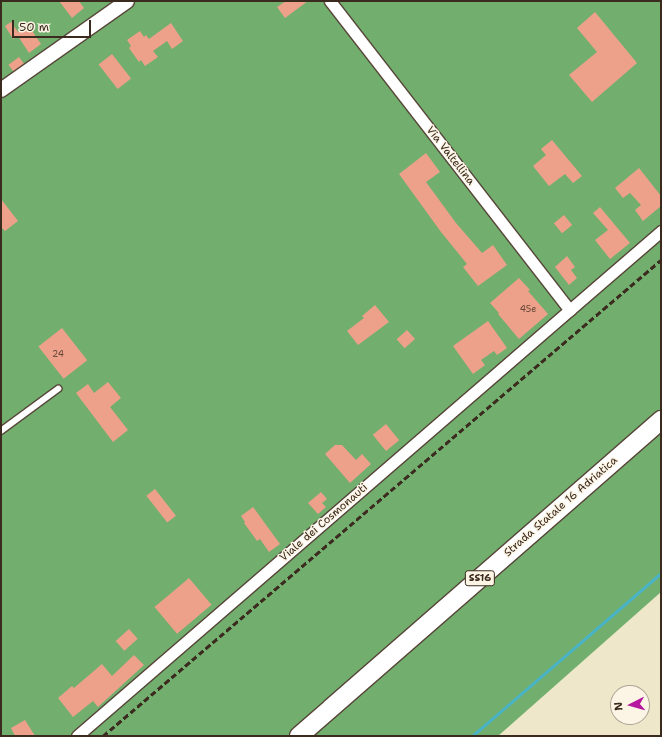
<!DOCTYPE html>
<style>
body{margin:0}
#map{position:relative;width:662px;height:737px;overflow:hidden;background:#eee7c9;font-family:"Shantell Sans",sans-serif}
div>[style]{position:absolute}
.forest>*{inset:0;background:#72af6f}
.stream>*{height:3px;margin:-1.5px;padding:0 1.5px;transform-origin:1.5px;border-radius:1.5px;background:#49b4c7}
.building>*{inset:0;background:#eda18a;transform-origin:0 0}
.roads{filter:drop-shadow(1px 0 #564638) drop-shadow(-1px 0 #564638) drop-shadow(0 1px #564638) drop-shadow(0 -1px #564638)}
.service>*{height:5.5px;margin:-2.75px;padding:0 2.75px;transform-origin:2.75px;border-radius:2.75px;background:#fff}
.minor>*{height:11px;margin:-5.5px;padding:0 5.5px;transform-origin:5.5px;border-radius:5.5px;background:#fff}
.tertiary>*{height:14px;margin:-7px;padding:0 7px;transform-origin:7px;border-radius:7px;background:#fff}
.primary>*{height:18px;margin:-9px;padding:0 9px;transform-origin:9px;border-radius:9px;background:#fff}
.rail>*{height:3px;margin-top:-1.5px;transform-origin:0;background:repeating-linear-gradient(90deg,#3b2a1e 0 6px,transparent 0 9px)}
span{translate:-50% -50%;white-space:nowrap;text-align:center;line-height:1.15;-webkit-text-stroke:3px #fcf5e5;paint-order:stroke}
.number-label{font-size:9px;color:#684839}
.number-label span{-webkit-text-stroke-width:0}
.shield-label span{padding:1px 3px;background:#fcf5e5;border:1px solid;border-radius:3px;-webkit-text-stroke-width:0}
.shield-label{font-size:10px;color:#3b2a1e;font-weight:700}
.street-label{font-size:11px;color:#3b2a1e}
.frame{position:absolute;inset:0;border:2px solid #3b2a1e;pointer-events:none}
.north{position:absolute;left:610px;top:685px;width:40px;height:40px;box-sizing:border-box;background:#fcf5e5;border:1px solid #afa495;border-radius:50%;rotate:264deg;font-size:11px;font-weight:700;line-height:16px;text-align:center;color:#3b2a1e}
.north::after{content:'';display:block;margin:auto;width:14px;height:18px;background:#b5179e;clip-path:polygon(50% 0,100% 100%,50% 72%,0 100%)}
.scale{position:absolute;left:12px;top:20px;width:79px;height:18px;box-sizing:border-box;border:2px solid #3b2a1e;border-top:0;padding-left:5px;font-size:12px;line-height:14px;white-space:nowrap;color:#3b2a1e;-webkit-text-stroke:3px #fcf5e5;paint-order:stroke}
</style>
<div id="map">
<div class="forest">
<div style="clip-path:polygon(1px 1px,661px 1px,661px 592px,498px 736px,1px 736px)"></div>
</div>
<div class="stream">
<div style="left:472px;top:736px;width:250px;rotate:-40.8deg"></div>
</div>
<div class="building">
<div style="clip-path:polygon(59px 1px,79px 1px,84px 8px,72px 18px)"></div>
<div style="clip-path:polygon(286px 1px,308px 1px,285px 18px,277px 7px)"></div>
<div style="clip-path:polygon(595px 12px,637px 63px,592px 102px,569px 75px,597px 52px,577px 28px)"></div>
<div style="clip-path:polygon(11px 22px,18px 32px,28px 25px,41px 44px,29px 53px,18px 36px,13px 39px,5px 26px)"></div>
<div style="clip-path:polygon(171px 23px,183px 41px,172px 49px,167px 41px,153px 51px,158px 57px,145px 66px,141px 60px,139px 62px,129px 48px,131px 46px,127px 40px,140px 31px,144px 37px,146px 35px,149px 39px)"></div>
<div style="left:112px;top:54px;width:31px;height:17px;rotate:52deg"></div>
<div style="left:19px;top:57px;width:9px;height:13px;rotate:54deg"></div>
<div style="clip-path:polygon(552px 140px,582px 176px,573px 183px,565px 174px,549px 186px,533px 166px,546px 155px,541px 149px)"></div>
<div style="clip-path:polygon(426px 153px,440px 172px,426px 182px,456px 223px,482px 253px,493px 245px,507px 265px,478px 286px,463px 267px,467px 264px,441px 232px,399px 174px)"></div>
<div style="clip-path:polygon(639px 168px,661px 196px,661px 206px,643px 221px,635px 210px,641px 205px,630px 193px,623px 198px,615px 188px)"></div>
<div style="clip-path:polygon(1px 199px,18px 221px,5px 231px,1px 227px)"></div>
<div style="clip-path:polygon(600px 207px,630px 243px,610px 259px,595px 240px,608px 230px,593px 213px)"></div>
<div style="left:564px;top:215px;width:13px;height:13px;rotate:51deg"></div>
<div style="clip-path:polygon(567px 256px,575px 267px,571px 270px,577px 278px,569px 285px,555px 267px)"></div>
<div style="clip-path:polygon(519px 278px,530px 290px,528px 291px,548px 314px,519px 339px,498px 314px,499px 313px,490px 303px)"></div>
<div style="clip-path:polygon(375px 305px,389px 322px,358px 345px,347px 331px,364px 318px,362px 316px)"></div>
<div style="clip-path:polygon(488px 321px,507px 348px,497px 355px,494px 351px,481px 360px,485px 365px,473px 374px,453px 346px)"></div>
<div style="left:62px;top:328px;width:41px;height:30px;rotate:52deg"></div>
<div style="left:407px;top:330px;width:12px;height:14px;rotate:48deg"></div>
<div style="clip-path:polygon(108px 382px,121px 398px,110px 407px,128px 430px,113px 442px,76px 393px,88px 384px,94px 393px)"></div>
<div style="left:386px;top:424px;width:21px;height:17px;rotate:51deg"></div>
<div style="clip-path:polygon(335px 445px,342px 445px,356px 460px,362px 454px,371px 464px,350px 483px,325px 454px)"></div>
<div style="left:155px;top:489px;width:34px;height:11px;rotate:52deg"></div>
<div style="clip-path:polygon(321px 492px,327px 499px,322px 503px,326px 507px,318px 514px,308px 503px)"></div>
<div style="clip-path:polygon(253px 507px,280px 544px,269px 552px,260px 539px,257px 541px,244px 523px,245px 522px,241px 516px)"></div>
<div style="left:189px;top:578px;width:35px;height:45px;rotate:50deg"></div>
<div style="left:129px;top:629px;width:13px;height:18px;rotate:48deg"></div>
<div style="clip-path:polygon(134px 655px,144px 665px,98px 707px,93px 701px,73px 717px,58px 698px,72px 686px,74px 688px,102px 664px,112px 676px)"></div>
<div style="clip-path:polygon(25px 720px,35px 736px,15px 736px,11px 728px)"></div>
</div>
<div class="roads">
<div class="service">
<div style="left:1px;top:431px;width:71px;rotate:-36.4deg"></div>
</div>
<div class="minor">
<div style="left:330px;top:1px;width:391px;rotate:52.2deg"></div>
<div style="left:77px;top:736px;width:772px;rotate:-40.85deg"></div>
</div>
<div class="tertiary">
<div style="left:1px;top:90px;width:154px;rotate:-35.2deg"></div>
</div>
<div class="primary">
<div style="left:299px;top:736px;width:481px;rotate:-41.1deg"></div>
</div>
</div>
<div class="rail">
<div style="left:103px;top:736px;width:733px;rotate:-40.47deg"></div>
</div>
<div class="number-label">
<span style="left:528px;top:309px">45e</span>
<span style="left:58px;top:354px">24</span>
</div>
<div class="shield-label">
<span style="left:480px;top:578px">SS16</span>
</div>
<div class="street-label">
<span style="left:450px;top:156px;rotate:52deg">Via Valtellina</span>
<span style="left:561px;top:507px;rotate:-41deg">Strada Statale 16 Adriatica</span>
<span style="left:324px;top:523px;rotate:-41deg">Viale dei Cosmonauti</span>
</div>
<div class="frame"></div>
<div class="north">N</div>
<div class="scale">50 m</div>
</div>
